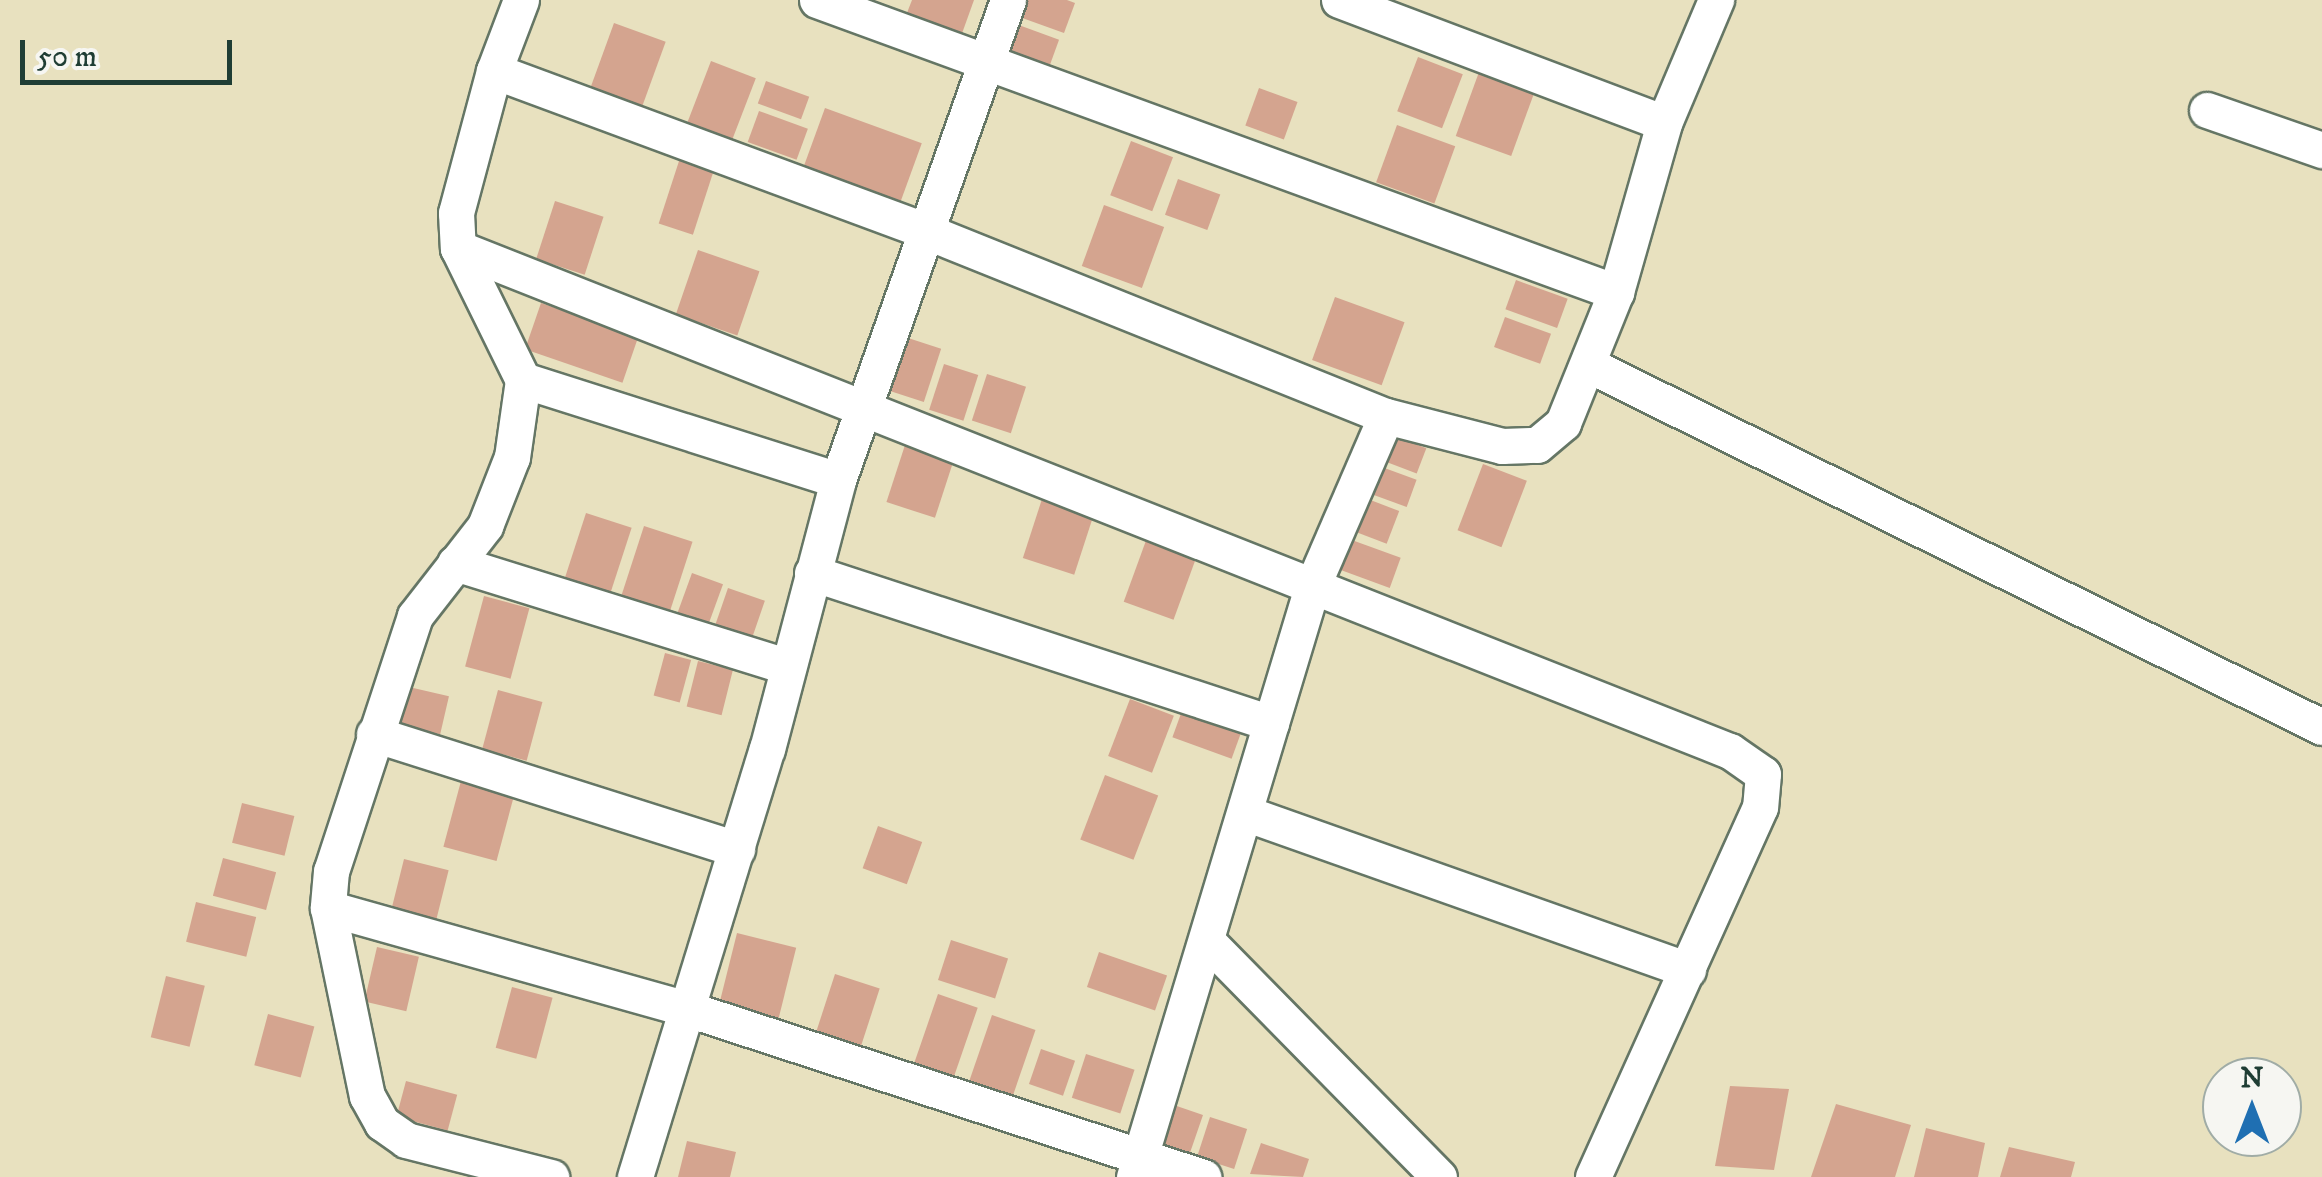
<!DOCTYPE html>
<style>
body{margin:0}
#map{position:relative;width:2322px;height:1177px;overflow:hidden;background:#e8e1bf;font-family:"IM FELL DW Pica",serif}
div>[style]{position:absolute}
.building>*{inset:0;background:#d4a48f;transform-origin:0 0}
.roads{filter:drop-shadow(2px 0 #657665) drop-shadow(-2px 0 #657665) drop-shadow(0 2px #657665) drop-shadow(0 -2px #657665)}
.minor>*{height:35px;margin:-17.5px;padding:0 17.5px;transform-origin:17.5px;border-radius:17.5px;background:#fff}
span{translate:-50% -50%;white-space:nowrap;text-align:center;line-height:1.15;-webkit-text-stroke:10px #f6f6f2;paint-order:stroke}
.north{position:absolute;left:2202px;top:1057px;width:100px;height:100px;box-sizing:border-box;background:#f6f6f2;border:2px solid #a0aca6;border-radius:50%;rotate:0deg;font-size:28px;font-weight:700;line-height:40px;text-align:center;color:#1f3d34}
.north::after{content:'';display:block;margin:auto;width:35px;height:45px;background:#1f6fb2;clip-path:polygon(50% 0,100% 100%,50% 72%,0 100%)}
.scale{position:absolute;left:20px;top:40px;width:212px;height:45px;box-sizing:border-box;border:5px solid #1f3d34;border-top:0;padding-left:12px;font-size:30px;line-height:35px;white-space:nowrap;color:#1f3d34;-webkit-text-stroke:8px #f6f6f2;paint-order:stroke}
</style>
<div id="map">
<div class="building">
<div style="clip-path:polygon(912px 0,974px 0,960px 39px,905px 18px)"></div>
<div style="clip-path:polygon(1019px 0,1067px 0,1075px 3px,1064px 33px,1014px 15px)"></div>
<div style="left:614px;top:23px;width:55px;height:72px;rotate:20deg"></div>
<div style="left:1013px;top:23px;width:49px;height:35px;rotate:20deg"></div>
<div style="left:1418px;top:57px;width:48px;height:58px;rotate:21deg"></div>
<div style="left:711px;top:61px;width:48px;height:67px;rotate:21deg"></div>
<div style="left:1479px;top:72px;width:59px;height:68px;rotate:20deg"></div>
<div style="left:766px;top:81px;width:46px;height:24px;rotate:20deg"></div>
<div style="left:1259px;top:88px;width:41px;height:40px;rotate:20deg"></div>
<div style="left:825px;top:108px;width:103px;height:63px;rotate:20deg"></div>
<div style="left:759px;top:111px;width:52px;height:33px;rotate:20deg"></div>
<div style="left:1397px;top:125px;width:62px;height:61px;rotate:20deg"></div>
<div style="left:1131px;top:141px;width:45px;height:58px;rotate:21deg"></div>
<div style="left:680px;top:158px;width:36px;height:69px;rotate:18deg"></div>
<div style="left:1178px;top:179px;width:45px;height:38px;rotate:20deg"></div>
<div style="left:555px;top:201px;width:51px;height:61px;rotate:18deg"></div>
<div style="left:1104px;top:205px;width:64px;height:65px;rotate:20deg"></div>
<div style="left:698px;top:250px;width:65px;height:68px;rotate:19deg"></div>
<div style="left:1516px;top:280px;width:55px;height:31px;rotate:20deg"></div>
<div style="left:1335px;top:297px;width:74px;height:67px;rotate:20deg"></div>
<div style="left:541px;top:303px;width:103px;height:49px;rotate:19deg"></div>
<div style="left:1505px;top:317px;width:49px;height:32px;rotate:20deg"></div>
<div style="left:905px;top:337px;width:38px;height:56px;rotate:18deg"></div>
<div style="left:944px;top:364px;width:36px;height:48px;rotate:18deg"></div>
<div style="left:987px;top:374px;width:41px;height:49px;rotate:18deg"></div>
<div style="left:1389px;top:434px;width:40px;height:27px;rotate:21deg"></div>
<div style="left:905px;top:445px;width:51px;height:60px;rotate:18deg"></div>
<div style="left:1483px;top:464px;width:47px;height:71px;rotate:21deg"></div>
<div style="left:1379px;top:466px;width:40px;height:29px;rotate:20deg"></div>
<div style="left:1360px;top:496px;width:42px;height:35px;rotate:21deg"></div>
<div style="left:1042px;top:499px;width:54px;height:62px;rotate:18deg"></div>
<div style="left:586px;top:513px;width:48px;height:71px;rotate:18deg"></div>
<div style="left:644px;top:526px;width:51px;height:73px;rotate:18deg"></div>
<div style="left:1148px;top:535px;width:53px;height:71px;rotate:20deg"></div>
<div style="left:1349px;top:539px;width:55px;height:32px;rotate:20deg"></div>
<div style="left:692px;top:573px;width:33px;height:47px;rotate:20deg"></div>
<div style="left:728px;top:588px;width:39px;height:45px;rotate:19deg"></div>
<div style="left:484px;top:596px;width:47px;height:73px;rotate:15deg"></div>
<div style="left:665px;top:653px;width:27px;height:44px;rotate:15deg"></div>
<div style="left:698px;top:661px;width:36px;height:47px;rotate:14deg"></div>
<div style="left:409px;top:687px;width:41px;height:39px;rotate:13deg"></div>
<div style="left:498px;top:690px;width:46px;height:61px;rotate:15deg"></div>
<div style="left:1130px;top:699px;width:47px;height:61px;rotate:21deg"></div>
<div style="left:1183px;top:708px;width:63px;height:31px;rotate:20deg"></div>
<div style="left:1105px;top:775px;width:57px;height:69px;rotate:21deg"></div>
<div style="left:461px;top:781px;width:55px;height:68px;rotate:15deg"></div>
<div style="left:242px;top:803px;width:54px;height:41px;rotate:14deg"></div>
<div style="left:878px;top:826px;width:47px;height:45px;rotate:20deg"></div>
<div style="left:223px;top:858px;width:55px;height:39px;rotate:15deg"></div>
<div style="left:404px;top:859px;width:46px;height:55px;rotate:14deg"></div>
<div style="left:196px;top:902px;width:62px;height:41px;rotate:14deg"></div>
<div style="left:737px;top:933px;width:61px;height:82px;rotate:14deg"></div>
<div style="left:951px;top:940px;width:60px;height:42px;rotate:18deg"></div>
<div style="left:377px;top:947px;width:43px;height:56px;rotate:13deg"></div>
<div style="left:1099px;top:952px;width:72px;height:37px;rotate:19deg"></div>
<div style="left:835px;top:974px;width:47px;height:65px;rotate:18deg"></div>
<div style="left:166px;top:976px;width:40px;height:63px;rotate:14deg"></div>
<div style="left:512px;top:987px;width:42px;height:63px;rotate:15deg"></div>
<div style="left:938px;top:994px;width:42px;height:79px;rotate:19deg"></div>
<div style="left:268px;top:1014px;width:48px;height:53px;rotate:15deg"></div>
<div style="left:992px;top:1015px;width:46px;height:69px;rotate:19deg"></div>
<div style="left:1041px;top:1049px;width:36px;height:37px;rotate:19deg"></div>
<div style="left:1086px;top:1054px;width:51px;height:46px;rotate:18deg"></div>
<div style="left:406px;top:1081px;width:53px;height:37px;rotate:15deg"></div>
<div style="clip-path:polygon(1730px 1086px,1789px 1089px,1774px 1170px,1715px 1166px)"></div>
<div style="left:1168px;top:1103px;width:37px;height:47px;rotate:19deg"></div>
<div style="clip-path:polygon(1836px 1104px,1911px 1125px,1895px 1177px,1811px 1177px)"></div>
<div style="left:1210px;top:1117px;width:39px;height:42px;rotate:18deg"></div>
<div style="clip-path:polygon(1926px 1128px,1985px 1143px,1978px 1177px,1914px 1177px)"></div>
<div style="clip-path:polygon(687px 1141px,736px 1152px,730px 1177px,678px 1177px)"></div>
<div style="clip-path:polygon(1261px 1143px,1309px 1159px,1303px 1177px,1250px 1174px)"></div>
<div style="clip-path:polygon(2009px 1147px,2075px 1162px,2071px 1177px,2000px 1177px)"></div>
</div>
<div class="roads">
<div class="minor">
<div style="left:521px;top:0;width:76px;rotate:110.8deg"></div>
<div style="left:494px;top:71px;width:147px;rotate:105deg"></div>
<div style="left:456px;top:213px;width:35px;rotate:87deg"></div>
<div style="left:458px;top:248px;width:147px;rotate:63.8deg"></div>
<div style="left:523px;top:380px;width:78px;rotate:98.1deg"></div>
<div style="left:512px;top:457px;width:74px;rotate:111.4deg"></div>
<div style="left:485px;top:526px;width:114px;rotate:127.9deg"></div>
<div style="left:415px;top:616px;width:268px;rotate:108.2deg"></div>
<div style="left:331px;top:871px;width:37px;rotate:95deg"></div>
<div style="left:328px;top:908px;width:192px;rotate:78.3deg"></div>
<div style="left:367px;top:1096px;width:31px;rotate:61deg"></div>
<div style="left:382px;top:1123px;width:29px;rotate:35deg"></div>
<div style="left:406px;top:1140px;width:150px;rotate:14.3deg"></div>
<div style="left:817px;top:0;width:851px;rotate:20.08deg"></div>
<div style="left:1339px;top:0;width:347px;rotate:20.7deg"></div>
<div style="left:494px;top:71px;width:458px;rotate:20.3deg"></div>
<div style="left:923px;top:230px;width:499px;rotate:21.9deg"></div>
<div style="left:2207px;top:110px;width:122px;rotate:19.2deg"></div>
<div style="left:458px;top:248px;width:1368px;rotate:21.58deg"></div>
<div style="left:1730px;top:751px;width:40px;rotate:34.9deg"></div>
<div style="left:1763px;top:774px;width:33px;rotate:95deg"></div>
<div style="left:1760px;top:807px;width:406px;rotate:114.3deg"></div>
<div style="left:1591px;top:366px;width:815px;rotate:26.28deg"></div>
<div style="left:523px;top:380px;width:330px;rotate:17.6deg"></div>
<div style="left:455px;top:563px;width:349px;rotate:17.3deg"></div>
<div style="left:812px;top:573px;width:483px;rotate:18.1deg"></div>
<div style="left:374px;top:734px;width:381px;rotate:17.6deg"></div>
<div style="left:1245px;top:813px;width:470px;rotate:19.5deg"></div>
<div style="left:328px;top:908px;width:377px;rotate:15.7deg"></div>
<div style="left:691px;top:1010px;width:539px;rotate:18.06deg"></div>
<div style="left:1207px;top:941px;width:331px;rotate:45.5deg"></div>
<div style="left:635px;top:1177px;width:448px;rotate:-72.9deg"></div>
<div style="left:767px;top:749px;width:278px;rotate:-75.2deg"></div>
<div style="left:838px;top:480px;width:509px;rotate:-70.5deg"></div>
<div style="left:1134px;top:1177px;width:616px;rotate:-73.21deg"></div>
<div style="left:1312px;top:587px;width:186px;rotate:-66.6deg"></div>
<div style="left:1386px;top:416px;width:120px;rotate:14.5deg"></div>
<div style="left:1502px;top:446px;width:35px;rotate:-2deg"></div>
<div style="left:1537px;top:445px;width:34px;rotate:-40deg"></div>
<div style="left:1563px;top:423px;width:141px;rotate:-68deg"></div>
<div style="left:1616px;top:292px;width:176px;rotate:-74.1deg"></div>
<div style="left:1664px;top:123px;width:134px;rotate:-67.1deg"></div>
</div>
</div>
<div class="north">N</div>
<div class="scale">50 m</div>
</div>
